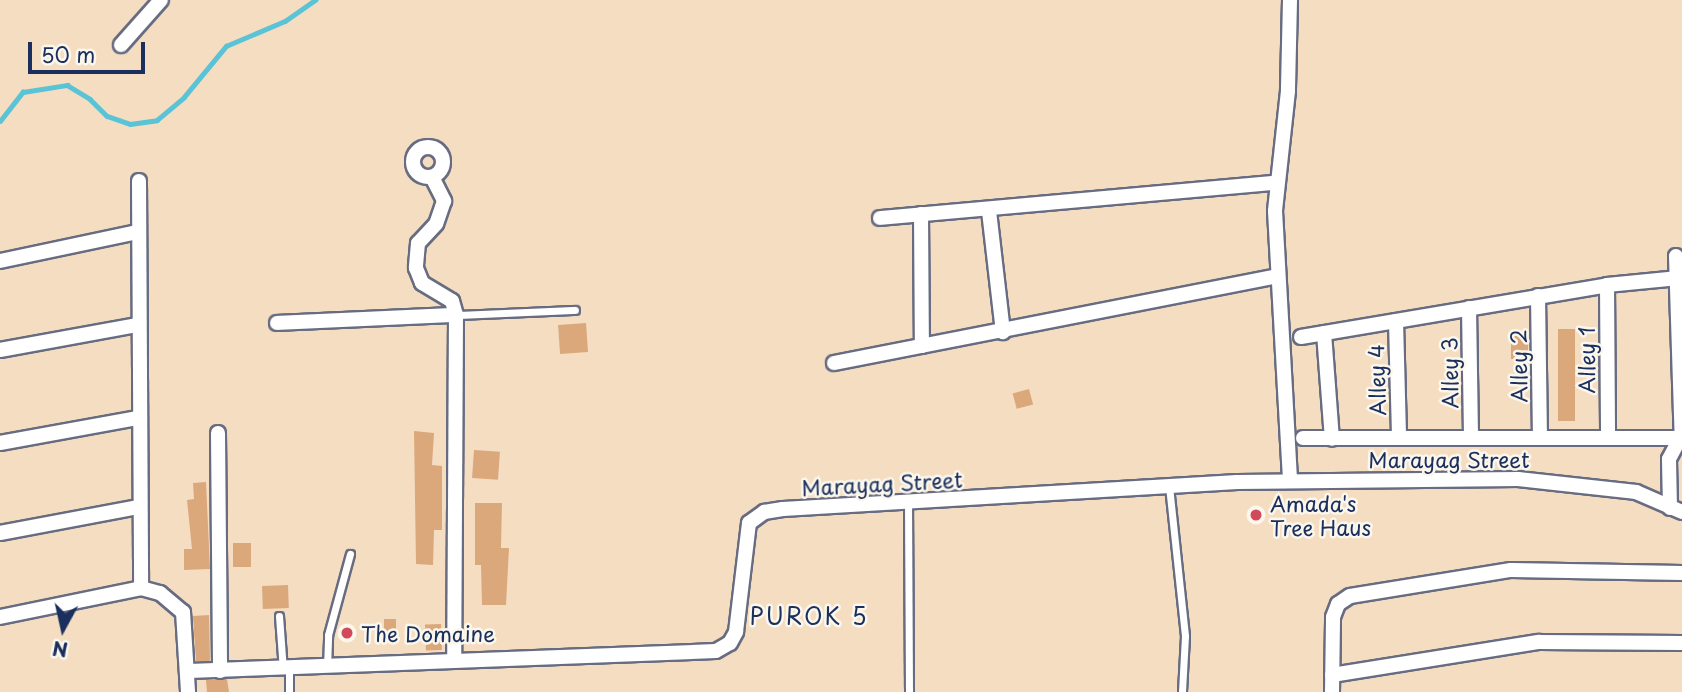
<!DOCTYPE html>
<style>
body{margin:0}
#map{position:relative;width:1682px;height:692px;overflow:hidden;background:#f5ddc2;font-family:"Playpen Sans",sans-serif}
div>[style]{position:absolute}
.stream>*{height:4.5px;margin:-2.25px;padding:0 2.25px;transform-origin:2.25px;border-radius:2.25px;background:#5ac3d6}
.building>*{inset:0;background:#dba87c;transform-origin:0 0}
.roads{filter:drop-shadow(2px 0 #676c81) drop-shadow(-2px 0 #676c81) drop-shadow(0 2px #676c81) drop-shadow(0 -2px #676c81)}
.service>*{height:7px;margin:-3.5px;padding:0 3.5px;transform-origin:3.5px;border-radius:3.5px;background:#fff}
.minor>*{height:14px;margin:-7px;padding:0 7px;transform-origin:7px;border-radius:7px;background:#fff}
.minor>.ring{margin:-7px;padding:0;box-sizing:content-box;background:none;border:14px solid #fff;border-radius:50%}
.dots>*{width:19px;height:19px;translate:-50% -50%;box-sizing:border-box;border:4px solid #fbf7ec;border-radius:50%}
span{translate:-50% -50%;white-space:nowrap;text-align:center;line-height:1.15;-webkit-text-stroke:5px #fbf7ec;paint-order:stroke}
.street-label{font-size:21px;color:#1b2f5e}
.poi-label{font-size:21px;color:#1b2f5e}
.left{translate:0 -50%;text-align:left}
.neighbourhood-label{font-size:23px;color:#1b2f5e;letter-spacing:2px}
.north{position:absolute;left:28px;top:594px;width:70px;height:70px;-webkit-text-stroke:5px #fbf7ec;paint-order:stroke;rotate:188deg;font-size:19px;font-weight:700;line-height:28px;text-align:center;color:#1b2f5e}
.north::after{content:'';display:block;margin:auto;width:24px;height:32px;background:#1b2f5e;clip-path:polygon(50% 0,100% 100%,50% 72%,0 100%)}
.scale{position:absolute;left:28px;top:42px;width:117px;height:32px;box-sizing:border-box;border:4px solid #1b2f5e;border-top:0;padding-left:9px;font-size:21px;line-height:24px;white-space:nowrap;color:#1b2f5e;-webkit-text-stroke:5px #fbf7ec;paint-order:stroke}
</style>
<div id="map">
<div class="stream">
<div style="left:0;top:121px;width:37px;rotate:-52deg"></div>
<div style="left:23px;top:92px;width:45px;rotate:-9deg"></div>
<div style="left:67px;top:85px;width:27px;rotate:31deg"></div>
<div style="left:90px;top:99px;width:24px;rotate:45deg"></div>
<div style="left:107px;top:116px;width:24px;rotate:19deg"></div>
<div style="left:130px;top:124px;width:27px;rotate:-8deg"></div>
<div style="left:157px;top:120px;width:35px;rotate:-40deg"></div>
<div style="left:184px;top:97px;width:66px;rotate:-50.5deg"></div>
<div style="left:226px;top:46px;width:64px;rotate:-23deg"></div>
<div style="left:285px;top:21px;width:37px;rotate:-35deg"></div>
</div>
<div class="building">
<div style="left:586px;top:323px;width:29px;height:28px;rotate:86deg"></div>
<div style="left:1558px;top:329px;width:17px;height:92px"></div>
<div style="left:1511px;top:336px;width:17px;height:23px"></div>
<div style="left:1029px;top:389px;width:16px;height:17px;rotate:75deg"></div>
<div style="clip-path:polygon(414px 431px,434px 433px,432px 465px,442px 466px,442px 530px,434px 530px,433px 565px,416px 564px)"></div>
<div style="left:474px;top:450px;width:26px;height:28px;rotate:4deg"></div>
<div style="clip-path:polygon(206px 482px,210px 569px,184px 570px,184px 549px,192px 549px,187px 500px,194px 499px,193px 483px)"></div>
<div style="clip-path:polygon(475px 503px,502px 503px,501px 548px,509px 548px,506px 605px,482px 605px,481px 565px,475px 565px)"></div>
<div style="left:233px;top:543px;width:18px;height:24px"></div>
<div style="left:288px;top:585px;width:23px;height:26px;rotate:88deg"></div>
<div style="clip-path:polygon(209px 615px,210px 661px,196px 661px,193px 616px)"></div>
<div style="left:384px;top:619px;width:12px;height:23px"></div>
<div style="left:441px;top:624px;width:26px;height:16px;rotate:88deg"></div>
<div style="clip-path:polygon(227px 679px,229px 692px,207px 692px,206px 680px)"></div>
</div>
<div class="roads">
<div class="service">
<div style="left:456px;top:315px;width:119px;rotate:-2.4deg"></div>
<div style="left:1169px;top:486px;width:151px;rotate:83.9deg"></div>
<div style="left:1185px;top:636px;width:56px;rotate:93.1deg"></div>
<div style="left:908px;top:502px;width:190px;rotate:89.7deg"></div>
<div style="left:279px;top:616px;width:54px;rotate:85.8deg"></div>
<div style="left:327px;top:668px;width:33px;rotate:-88deg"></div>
<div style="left:328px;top:635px;width:84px;rotate:-74.8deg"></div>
<div style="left:289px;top:670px;width:22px;rotate:90deg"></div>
</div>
<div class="minor">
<div style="left:1290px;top:0;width:91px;rotate:91.3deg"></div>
<div style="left:1288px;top:91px;width:121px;rotate:96.2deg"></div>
<div style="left:1275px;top:211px;width:268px;rotate:86.8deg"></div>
<div style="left:121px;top:45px;width:60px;rotate:-48.4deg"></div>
<div class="ring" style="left:413px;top:147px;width:16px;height:16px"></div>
<div style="left:432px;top:177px;width:27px;rotate:63deg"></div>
<div style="left:444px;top:201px;width:24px;rotate:109deg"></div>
<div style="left:436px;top:224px;width:26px;rotate:133deg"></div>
<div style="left:418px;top:243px;width:25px;rotate:95deg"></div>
<div style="left:416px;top:268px;width:16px;rotate:68deg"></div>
<div style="left:422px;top:283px;width:35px;rotate:31deg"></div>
<div style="left:452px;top:301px;width:15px;rotate:74deg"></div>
<div style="left:139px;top:181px;width:407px;rotate:89.7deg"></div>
<div style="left:989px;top:211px;width:122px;rotate:83.4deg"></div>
<div style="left:921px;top:214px;width:132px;rotate:89.6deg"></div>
<div style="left:880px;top:218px;width:398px;rotate:-5.1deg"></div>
<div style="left:1676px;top:256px;width:186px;rotate:88.2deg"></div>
<div style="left:0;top:261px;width:141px;rotate:-11.9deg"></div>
<div style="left:1607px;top:285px;width:149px;rotate:89.6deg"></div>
<div style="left:1538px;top:296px;width:139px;rotate:89.2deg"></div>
<div style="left:1469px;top:308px;width:129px;rotate:89.1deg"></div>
<div style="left:1396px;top:321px;width:117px;rotate:88.5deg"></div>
<div style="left:277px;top:323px;width:179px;rotate:-2.6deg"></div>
<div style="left:456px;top:315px;width:345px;rotate:90.3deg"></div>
<div style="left:1324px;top:333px;width:106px;rotate:85.7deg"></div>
<div style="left:1301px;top:337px;width:310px;rotate:-9.6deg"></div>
<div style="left:1607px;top:285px;width:72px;rotate:-5.6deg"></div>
<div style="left:0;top:350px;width:140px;rotate:-10.3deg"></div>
<div style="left:834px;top:363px;width:450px;rotate:-11.1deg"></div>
<div style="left:218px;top:433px;width:238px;rotate:89.5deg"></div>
<div style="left:1303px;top:438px;width:377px"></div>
<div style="left:0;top:443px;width:139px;rotate:-10.3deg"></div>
<div style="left:1670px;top:508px;width:49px;rotate:-91.2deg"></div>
<div style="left:1669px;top:459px;width:24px;rotate:-62deg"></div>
<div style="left:0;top:533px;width:140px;rotate:-10.7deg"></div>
<div style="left:0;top:617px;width:144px;rotate:-11.6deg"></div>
<div style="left:141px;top:588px;width:20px;rotate:15deg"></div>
<div style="left:160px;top:593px;width:30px;rotate:40deg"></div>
<div style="left:183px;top:612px;width:80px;rotate:86.4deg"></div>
<div style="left:189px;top:671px;width:527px;rotate:-2.17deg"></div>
<div style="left:716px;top:651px;width:16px;rotate:-30deg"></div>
<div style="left:730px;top:643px;width:13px;rotate:-61deg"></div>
<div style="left:736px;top:632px;width:110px;rotate:-83.2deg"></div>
<div style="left:749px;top:523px;width:19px;rotate:-36deg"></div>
<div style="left:764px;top:512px;width:19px;rotate:-9deg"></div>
<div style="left:783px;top:509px;width:455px;rotate:-3.4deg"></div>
<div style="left:1237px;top:482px;width:281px;rotate:-0.6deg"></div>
<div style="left:1518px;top:479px;width:119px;rotate:6.3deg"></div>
<div style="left:1636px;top:492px;width:50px;rotate:23.5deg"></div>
<div style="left:1332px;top:675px;width:210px;rotate:-9.1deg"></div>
<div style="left:1539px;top:642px;width:143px;rotate:0.4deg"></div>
<div style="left:1332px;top:692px;width:75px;rotate:-89.2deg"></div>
<div style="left:1333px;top:617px;width:14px;rotate:-69deg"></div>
<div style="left:1338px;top:604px;width:14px;rotate:-34deg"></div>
<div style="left:1350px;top:596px;width:163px;rotate:-9.2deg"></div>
<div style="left:1511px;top:570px;width:171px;rotate:1deg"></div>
</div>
</div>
<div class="dots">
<div style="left:1256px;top:515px;background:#d1495b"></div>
<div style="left:347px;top:633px;background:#d1495b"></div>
</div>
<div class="street-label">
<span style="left:1586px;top:360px;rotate:-90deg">Alley 1</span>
<span style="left:1518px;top:366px;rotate:-91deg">Alley 2</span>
<span style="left:1449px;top:373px;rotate:-91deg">Alley 3</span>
<span style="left:1376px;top:380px;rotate:-92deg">Alley 4</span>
<span style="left:1449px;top:459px">Marayag Street</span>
<span style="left:882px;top:483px;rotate:-3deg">Marayag Street</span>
</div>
<div class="poi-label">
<span class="left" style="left:1270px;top:515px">Amada's<br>Tree Haus</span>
<span class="left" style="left:361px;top:633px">The Domaine</span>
</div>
<div class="neighbourhood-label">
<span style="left:809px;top:616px">PUROK 5</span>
</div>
<div class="north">N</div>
<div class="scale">50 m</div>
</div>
